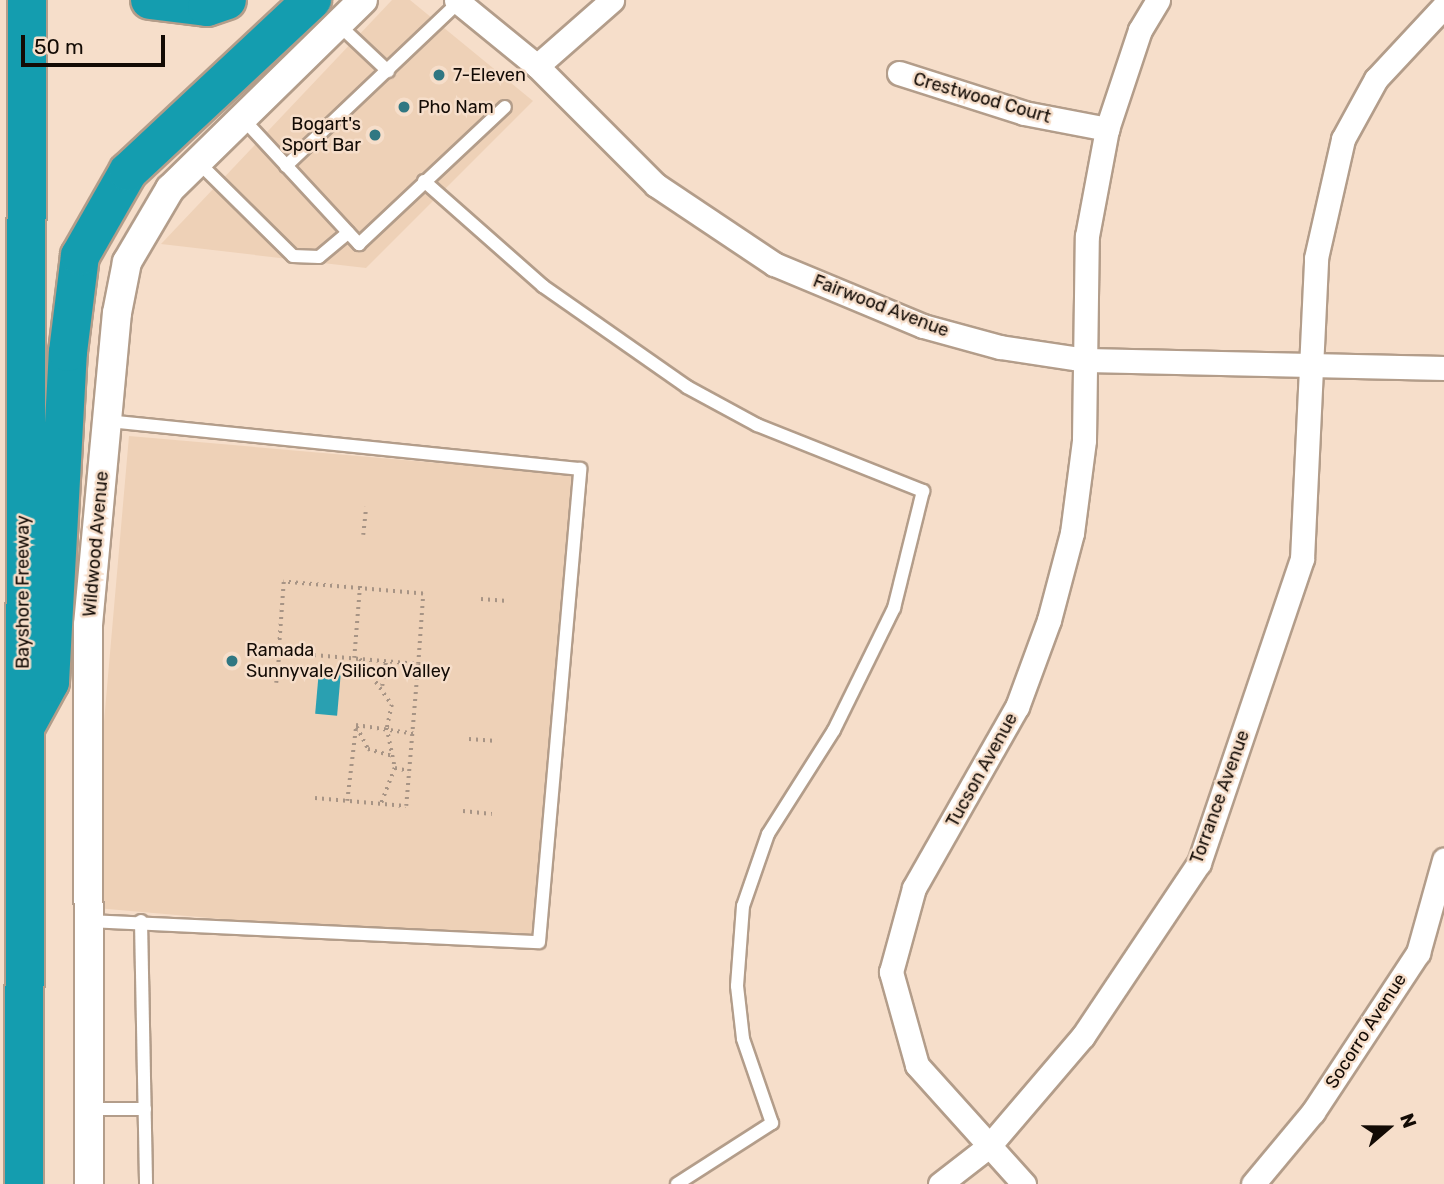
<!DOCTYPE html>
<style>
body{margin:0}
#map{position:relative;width:1444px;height:1184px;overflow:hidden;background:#f6deca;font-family:Rubik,sans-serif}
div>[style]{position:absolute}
.built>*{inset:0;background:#eed1b7;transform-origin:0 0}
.water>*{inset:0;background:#2aa0b1;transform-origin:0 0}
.path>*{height:3.5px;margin-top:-1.75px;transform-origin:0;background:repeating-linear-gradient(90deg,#a79485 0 2px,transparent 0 7px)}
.roads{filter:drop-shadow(2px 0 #b39d8a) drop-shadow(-2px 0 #b39d8a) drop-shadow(0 2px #b39d8a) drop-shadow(0 -2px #b39d8a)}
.service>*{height:12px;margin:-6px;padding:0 6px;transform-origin:6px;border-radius:6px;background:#fff}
.minor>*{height:23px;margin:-11.5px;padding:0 11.5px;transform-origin:11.5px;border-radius:11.5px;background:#fff}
.tertiary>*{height:28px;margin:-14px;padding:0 14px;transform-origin:14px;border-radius:14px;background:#fff}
.motorway>*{height:38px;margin:-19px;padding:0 19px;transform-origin:19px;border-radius:19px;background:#149daf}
.dots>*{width:19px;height:19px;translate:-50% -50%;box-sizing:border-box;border:4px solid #f6deca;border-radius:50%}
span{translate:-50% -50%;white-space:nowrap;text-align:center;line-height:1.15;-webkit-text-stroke:5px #f6deca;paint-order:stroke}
.poi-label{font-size:18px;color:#130b05}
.left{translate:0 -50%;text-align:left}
.right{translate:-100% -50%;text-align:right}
.street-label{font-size:18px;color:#130b05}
.north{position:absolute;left:1353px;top:1093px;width:70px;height:70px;-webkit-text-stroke:5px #f6deca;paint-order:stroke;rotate:70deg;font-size:19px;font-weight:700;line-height:28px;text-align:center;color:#130b05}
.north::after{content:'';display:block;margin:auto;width:24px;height:32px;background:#130b05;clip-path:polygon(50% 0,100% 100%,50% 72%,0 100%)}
.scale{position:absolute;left:21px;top:35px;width:144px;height:32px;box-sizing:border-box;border:4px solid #130b05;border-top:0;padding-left:9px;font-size:21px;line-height:24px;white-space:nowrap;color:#130b05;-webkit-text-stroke:5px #f6deca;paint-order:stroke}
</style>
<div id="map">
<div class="built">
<div style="clip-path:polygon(392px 0,410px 0,533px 101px,366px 268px,161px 244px)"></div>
<div style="left:129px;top:436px;width:445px;height:473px;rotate:5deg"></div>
</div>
<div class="water">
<div style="left:319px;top:670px;width:22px;height:44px;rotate:5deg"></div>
</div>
<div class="path">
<div style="left:363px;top:535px;width:28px;rotate:-84deg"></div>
<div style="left:481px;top:599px;width:27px;rotate:4deg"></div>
<div style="left:354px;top:658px;width:75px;rotate:-85.4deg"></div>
<div style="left:360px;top:659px;width:56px;rotate:55.2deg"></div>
<div style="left:392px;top:705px;width:24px;rotate:102deg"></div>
<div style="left:387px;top:728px;width:41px;rotate:78.7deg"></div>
<div style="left:395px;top:768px;width:39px;rotate:111deg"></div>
<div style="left:276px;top:683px;width:31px;rotate:-84deg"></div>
<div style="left:382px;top:686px;width:25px;rotate:-81deg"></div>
<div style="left:356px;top:725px;width:61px;rotate:8.5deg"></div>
<div style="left:357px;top:727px;width:25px;rotate:63deg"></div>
<div style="left:368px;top:749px;width:26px;rotate:16deg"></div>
<div style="left:469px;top:739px;width:28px;rotate:4deg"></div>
<div style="left:395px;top:768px;width:14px;rotate:12deg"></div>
<div style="left:315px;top:798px;width:91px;rotate:5deg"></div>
<div style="left:406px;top:806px;width:143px;rotate:-85.2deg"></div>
<div style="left:418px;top:664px;width:70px;rotate:-85.9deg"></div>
<div style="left:423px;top:594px;width:140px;rotate:-175.1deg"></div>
<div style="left:284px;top:582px;width:70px;rotate:94.1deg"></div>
<div style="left:279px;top:652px;width:140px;rotate:4.9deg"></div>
<div style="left:347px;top:801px;width:77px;rotate:-83.2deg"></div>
<div style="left:463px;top:811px;width:29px;rotate:6deg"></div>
</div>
<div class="roads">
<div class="service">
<div style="left:340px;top:26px;width:66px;rotate:43.2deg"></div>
<div style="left:245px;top:121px;width:168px;rotate:47.2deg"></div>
<div style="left:359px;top:244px;width:200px;rotate:-43.2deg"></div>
<div style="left:199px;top:163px;width:132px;rotate:44.7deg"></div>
<div style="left:293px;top:256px;width:26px;rotate:2deg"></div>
<div style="left:319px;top:257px;width:38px;rotate:-40deg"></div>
<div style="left:286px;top:166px;width:238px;rotate:-43.5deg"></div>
<div style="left:424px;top:181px;width:159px;rotate:41.4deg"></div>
<div style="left:543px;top:286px;width:176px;rotate:35deg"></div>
<div style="left:687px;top:387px;width:80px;rotate:28.5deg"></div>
<div style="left:757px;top:425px;width:179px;rotate:21.7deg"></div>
<div style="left:923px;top:491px;width:121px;rotate:103.9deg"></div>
<div style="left:894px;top:608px;width:136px;rotate:116.2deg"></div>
<div style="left:834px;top:730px;width:123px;rotate:122.4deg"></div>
<div style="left:768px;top:834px;width:76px;rotate:109.1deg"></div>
<div style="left:743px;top:906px;width:80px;rotate:94.3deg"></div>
<div style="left:737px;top:986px;width:53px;rotate:83.5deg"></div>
<div style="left:743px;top:1039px;width:89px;rotate:71deg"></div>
<div style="left:772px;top:1123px;width:113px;rotate:147.3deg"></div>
<div style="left:89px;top:921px;width:450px;rotate:2.7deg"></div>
<div style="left:539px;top:942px;width:475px;rotate:-85deg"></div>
<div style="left:580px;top:469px;width:475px;rotate:-174.2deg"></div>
<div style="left:141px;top:921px;width:263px;rotate:88.9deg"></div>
<div style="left:89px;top:1109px;width:56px"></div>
</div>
<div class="minor">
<div style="left:456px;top:0;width:104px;rotate:39.2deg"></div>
<div style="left:537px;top:66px;width:168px;rotate:45deg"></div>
<div style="left:656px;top:185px;width:142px;rotate:33.8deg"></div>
<div style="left:774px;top:264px;width:161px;rotate:22.6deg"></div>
<div style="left:923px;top:326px;width:80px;rotate:15.3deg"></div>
<div style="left:1000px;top:347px;width:88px;rotate:8.5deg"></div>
<div style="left:1087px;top:360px;width:357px;rotate:1.3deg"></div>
<div style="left:537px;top:66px;width:100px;rotate:-41.3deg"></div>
<div style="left:899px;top:73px;width:131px;rotate:17.7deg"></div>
<div style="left:1024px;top:113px;width:85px;rotate:10.9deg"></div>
<div style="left:940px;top:1184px;width:62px;rotate:-37.8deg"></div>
<div style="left:989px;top:1146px;width:145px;rotate:-49.5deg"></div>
<div style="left:1083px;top:1036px;width:208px;rotate:-56.2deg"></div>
<div style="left:1199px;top:863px;width:321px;rotate:-71.3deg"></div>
<div style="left:1302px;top:559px;width:301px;rotate:-87.3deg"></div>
<div style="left:1316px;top:258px;width:122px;rotate:-77.2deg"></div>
<div style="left:1343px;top:139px;width:68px;rotate:-61.2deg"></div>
<div style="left:1376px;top:79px;width:100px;rotate:-47deg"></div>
<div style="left:1024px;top:1184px;width:160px;rotate:-132deg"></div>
<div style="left:917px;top:1065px;width:97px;rotate:-105.6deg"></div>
<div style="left:891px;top:972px;width:87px;rotate:-74.7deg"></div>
<div style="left:914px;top:888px;width:208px;rotate:-60.4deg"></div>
<div style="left:1017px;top:707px;width:93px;rotate:-69.8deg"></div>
<div style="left:1049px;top:620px;width:90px;rotate:-75.2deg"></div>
<div style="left:1072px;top:533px;width:94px;rotate:-82.6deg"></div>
<div style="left:1084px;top:440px;width:204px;rotate:-89.2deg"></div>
<div style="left:1087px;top:236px;width:109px;rotate:-79.4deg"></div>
<div style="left:1107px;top:129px;width:104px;rotate:-71.6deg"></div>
<div style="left:1140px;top:30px;width:35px;rotate:-59deg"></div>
<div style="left:1253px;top:1184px;width:94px;rotate:-50.2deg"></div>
<div style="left:1313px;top:1112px;width:191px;rotate:-56.6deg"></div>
<div style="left:1418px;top:953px;width:97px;rotate:-74.4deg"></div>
</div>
<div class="tertiary">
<div style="left:89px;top:1184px;width:559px;rotate:-90.1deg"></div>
<div style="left:88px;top:625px;width:313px;rotate:-84.7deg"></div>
<div style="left:117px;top:313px;width:52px;rotate:-78.9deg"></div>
<div style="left:127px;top:262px;width:85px;rotate:-59.5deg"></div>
<div style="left:170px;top:189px;width:270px;rotate:-44.4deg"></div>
</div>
<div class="motorway">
<div style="left:150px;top:0;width:57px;rotate:7deg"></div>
<div style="left:207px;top:7px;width:21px;rotate:-19deg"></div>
<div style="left:26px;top:726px;width:50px;rotate:-61.4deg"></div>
<div style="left:50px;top:682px;width:330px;rotate:-86.9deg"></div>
<div style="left:68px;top:352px;width:97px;rotate:-82.9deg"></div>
<div style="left:80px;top:256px;width:97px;rotate:-60.3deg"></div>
<div style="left:128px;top:172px;width:252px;rotate:-43.1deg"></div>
<div style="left:24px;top:1184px;width:1184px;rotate:-89.85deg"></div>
</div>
</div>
<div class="dots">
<div style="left:439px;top:75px;background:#307782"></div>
<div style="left:404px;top:107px;background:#307782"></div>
<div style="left:375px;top:135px;background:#307782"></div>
<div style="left:232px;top:661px;background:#307782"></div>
</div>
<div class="poi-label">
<span class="left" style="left:453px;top:75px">7-Eleven</span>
<span class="left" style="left:418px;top:107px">Pho Nam</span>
<span class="right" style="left:361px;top:135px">Bogart's<br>Sport Bar</span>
<span class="left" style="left:246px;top:661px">Ramada<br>Sunnyvale/Silicon Valley</span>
</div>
<div class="street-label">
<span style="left:982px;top:98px;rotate:16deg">Crestwood Court</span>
<span style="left:881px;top:306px;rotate:21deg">Fairwood Avenue</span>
<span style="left:96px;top:544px;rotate:-85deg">Wildwood Avenue</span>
<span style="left:23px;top:592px;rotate:-90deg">Bayshore Freeway</span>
<span style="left:982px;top:770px;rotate:-61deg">Tucson Avenue</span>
<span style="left:1220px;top:797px;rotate:-70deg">Torrance Avenue</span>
<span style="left:1366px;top:1031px;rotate:-57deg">Socorro Avenue</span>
</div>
<div class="north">N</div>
<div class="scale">50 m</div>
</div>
